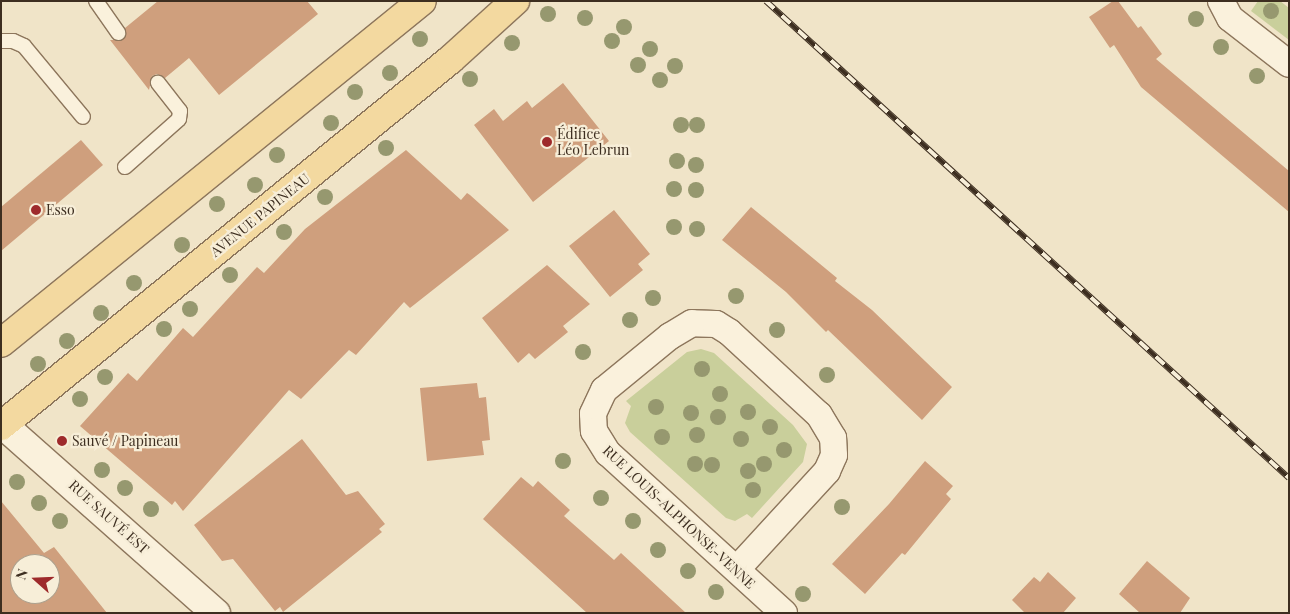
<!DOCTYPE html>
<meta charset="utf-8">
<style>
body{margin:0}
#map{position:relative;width:1290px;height:614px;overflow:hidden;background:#f0e4c8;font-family:"Playfair Display",serif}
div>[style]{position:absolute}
.green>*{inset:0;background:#c9cf9b}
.building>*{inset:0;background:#cf9f7d}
.roads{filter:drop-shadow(1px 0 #8d765c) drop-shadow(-1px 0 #8d765c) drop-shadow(0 1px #8d765c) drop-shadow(0 -1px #8d765c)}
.lane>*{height:14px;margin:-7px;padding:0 7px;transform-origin:7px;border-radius:7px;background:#faf1dc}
.street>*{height:26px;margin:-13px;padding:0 13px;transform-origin:13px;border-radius:13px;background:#faf1dc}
.secondary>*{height:28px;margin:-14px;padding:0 14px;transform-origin:14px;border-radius:14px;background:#faf1dc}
.primary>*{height:28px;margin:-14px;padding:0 14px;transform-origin:14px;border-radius:14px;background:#f3d9a0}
.rail>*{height:5.5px;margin-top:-2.75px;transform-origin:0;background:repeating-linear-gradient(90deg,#f7eed8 0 11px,#3d2e20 0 22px);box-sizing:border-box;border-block:1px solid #3d2e20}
.trees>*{width:16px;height:16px;margin:-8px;border-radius:50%;background:#96986f}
.dots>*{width:14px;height:14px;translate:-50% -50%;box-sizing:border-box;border:2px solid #f7eed8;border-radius:50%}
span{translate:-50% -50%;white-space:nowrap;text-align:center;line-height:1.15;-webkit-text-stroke:4.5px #f7eed8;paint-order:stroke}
.poi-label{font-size:14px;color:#3d2e20}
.left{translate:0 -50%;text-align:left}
.street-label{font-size:14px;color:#3d2e20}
.frame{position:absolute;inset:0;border:2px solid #3d2e20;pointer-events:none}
.north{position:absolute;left:10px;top:554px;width:50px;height:50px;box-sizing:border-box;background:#f7eed8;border:1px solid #ada18e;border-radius:50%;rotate:290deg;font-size:14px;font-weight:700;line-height:20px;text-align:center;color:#3d2e20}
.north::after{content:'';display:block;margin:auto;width:18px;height:22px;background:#9e2a2b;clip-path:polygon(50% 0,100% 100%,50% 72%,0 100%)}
</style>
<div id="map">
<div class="green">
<div style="clip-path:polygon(1258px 1px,1280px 1px,1289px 8px,1289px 40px,1251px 11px)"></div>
<div style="clip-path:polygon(701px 349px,714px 353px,793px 425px,807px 444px,803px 462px,752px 518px,747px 514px,735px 521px,726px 518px,630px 432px,625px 423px,631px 406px,626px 401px,687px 352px)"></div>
</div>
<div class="building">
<div style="clip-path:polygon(158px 1px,307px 1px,318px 14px,219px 95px,189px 58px,165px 78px,157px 74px,152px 76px,149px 90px,110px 40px,123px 40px,125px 28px)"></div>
<div style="clip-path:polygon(1113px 1px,1118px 1px,1138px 28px,1141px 26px,1162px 54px,1156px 59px,1289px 171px,1289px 212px,1141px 87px,1114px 45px,1110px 48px,1089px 17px)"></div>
<div style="clip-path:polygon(563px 83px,609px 141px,533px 202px,474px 125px,494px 109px,503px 121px,527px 101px,532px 108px)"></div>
<div style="clip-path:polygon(81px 140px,103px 165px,1px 251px,1px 207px)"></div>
<div style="clip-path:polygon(406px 150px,461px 200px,467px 193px,470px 195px,509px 230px,410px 308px,404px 302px,356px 355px,349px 350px,301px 399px,289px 390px,183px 511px,175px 501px,172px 505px,80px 426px,128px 373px,137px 381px,183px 328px,193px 337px,257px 267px,264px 273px,305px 229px)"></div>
<div style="clip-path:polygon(751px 207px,837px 278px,835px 281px,872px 310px,952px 387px,922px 420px,828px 330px,826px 332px,786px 292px,722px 240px)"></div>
<div style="clip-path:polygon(614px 210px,650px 254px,638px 264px,643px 270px,610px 297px,569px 246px)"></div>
<div style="clip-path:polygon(547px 265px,590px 304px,563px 326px,568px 332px,535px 359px,529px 353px,518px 363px,482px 318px)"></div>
<div style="clip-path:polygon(477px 383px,479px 398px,486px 397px,490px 440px,482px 441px,484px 455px,427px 461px,420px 388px)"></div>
<div style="clip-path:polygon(302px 439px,346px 495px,358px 491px,385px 524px,379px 529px,382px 532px,283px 612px,280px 607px,275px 611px,233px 559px,222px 561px,194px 525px)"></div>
<div style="clip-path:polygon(925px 461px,953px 486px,946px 494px,951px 499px,905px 555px,902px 553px,865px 594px,832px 564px,889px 504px)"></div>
<div style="clip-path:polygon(521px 477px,533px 487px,538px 481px,570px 510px,564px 516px,614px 560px,621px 553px,686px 613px,587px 613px,483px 519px)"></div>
<div style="clip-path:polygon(evenodd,1px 501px,44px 553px,54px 547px,107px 613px,1px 613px,1px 501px,20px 564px,50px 564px,50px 594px,20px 594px,20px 564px)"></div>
<div style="clip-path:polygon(1147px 561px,1190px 598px,1180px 613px,1140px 613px,1119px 594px)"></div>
<div style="clip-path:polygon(1048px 572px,1076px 598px,1063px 613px,1025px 613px,1012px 600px,1034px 577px,1040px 582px)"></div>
</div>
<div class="roads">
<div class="lane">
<div style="left:96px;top:1px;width:39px;rotate:55deg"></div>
<div style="left:1px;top:41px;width:12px"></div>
<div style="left:13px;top:41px;width:12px;rotate:24deg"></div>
<div style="left:24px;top:46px;width:92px;rotate:50.3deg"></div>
<div style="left:125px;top:167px;width:72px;rotate:-41.6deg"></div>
<div style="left:179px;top:119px;width:8px;rotate:-83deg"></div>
<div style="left:180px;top:111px;width:36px;rotate:-128deg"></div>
</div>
<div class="street">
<div style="left:1221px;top:1px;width:19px;rotate:62deg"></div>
<div style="left:1230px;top:18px;width:75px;rotate:37.9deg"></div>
<div style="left:737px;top:569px;width:133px;rotate:-47.4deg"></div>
<div style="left:827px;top:471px;width:17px;rotate:-66deg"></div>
<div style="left:834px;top:455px;width:17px;rotate:-93deg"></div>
<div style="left:833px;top:438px;width:27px;rotate:-121deg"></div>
<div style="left:819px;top:415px;width:122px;rotate:-137.3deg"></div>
<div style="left:729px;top:332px;width:15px;rotate:-148deg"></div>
<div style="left:716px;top:324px;width:24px;rotate:-178deg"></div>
<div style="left:692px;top:323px;width:26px;rotate:149deg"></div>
<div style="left:670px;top:336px;width:85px;rotate:140.7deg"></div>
<div style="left:604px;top:390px;width:26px;rotate:115deg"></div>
<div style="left:593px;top:414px;width:17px;rotate:87deg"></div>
<div style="left:594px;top:431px;width:26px;rotate:58deg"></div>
<div style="left:608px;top:453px;width:238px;rotate:42.3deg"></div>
</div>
<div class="secondary">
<div style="left:1px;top:423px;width:287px;rotate:41.5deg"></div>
</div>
<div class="primary">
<div style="left:1px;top:343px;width:542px;rotate:-39.09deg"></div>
<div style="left:1px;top:426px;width:579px;rotate:-39.19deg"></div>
<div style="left:450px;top:60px;width:88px;rotate:-42.2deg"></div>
</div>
</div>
<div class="rail">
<div style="left:766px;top:1px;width:708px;rotate:42.37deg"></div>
</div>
<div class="trees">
<div style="left:1271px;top:11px"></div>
<div style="left:548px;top:14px"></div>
<div style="left:585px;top:18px"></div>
<div style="left:1196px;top:19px"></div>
<div style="left:624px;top:27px"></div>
<div style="left:420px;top:39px"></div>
<div style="left:612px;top:41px"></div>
<div style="left:512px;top:43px"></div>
<div style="left:1221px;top:47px"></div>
<div style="left:650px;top:49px"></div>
<div style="left:638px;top:65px"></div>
<div style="left:675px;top:66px"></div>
<div style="left:390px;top:73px"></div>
<div style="left:1257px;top:76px"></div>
<div style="left:470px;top:79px"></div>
<div style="left:660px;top:80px"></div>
<div style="left:355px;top:92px"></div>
<div style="left:331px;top:123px"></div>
<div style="left:681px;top:125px"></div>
<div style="left:697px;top:125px"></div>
<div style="left:386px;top:148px"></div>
<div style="left:277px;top:155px"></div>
<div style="left:677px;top:161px"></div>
<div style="left:696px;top:165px"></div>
<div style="left:255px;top:185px"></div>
<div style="left:674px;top:189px"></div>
<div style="left:696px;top:190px"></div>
<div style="left:325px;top:197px"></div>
<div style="left:217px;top:204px"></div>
<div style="left:674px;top:227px"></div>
<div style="left:697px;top:229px"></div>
<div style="left:284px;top:232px"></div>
<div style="left:182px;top:245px"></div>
<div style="left:230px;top:275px"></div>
<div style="left:134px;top:283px"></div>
<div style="left:736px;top:296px"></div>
<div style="left:653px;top:298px"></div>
<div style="left:190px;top:309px"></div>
<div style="left:101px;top:313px"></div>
<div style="left:630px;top:320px"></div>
<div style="left:164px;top:329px"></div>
<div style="left:777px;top:330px"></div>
<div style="left:67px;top:341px"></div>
<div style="left:583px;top:352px"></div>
<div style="left:38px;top:364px"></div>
<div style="left:702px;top:369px"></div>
<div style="left:827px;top:375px"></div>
<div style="left:105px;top:377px"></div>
<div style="left:720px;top:394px"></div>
<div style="left:80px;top:399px"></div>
<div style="left:656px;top:407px"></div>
<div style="left:748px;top:412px"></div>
<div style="left:691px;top:413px"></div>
<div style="left:718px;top:417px"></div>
<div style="left:770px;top:427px"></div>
<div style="left:697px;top:435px"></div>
<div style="left:662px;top:437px"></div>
<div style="left:741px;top:439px"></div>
<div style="left:784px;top:450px"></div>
<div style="left:563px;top:461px"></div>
<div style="left:695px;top:464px"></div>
<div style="left:764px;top:464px"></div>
<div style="left:712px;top:465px"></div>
<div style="left:102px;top:470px"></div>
<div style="left:748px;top:471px"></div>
<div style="left:17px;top:482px"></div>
<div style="left:125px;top:488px"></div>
<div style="left:753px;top:490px"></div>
<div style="left:601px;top:498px"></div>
<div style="left:39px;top:503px"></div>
<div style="left:842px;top:507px"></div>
<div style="left:151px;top:509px"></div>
<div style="left:60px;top:521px"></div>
<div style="left:633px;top:521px"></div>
<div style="left:658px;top:550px"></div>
<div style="left:688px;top:571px"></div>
<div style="left:716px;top:592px"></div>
<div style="left:803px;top:594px"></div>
</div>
<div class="dots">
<div style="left:547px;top:142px;background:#9e2a2b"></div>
<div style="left:36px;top:210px;background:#9e2a2b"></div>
<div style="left:62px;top:441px;background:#9e2a2b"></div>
</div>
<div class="poi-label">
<span class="left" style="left:557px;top:142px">Édifice<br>Léo Lebrun</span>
<span class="left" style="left:46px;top:210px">Esso</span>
<span class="left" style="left:72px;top:441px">Sauvé / Papineau</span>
</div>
<div class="street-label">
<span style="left:260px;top:215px;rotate:-39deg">AVENUE PAPINEAU</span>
<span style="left:109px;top:517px;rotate:42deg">RUE SAUVÉ EST</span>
<span style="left:679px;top:517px;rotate:43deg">RUE LOUIS-ALPHONSE-VENNE</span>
</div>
<div class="frame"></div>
<div class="north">N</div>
</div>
